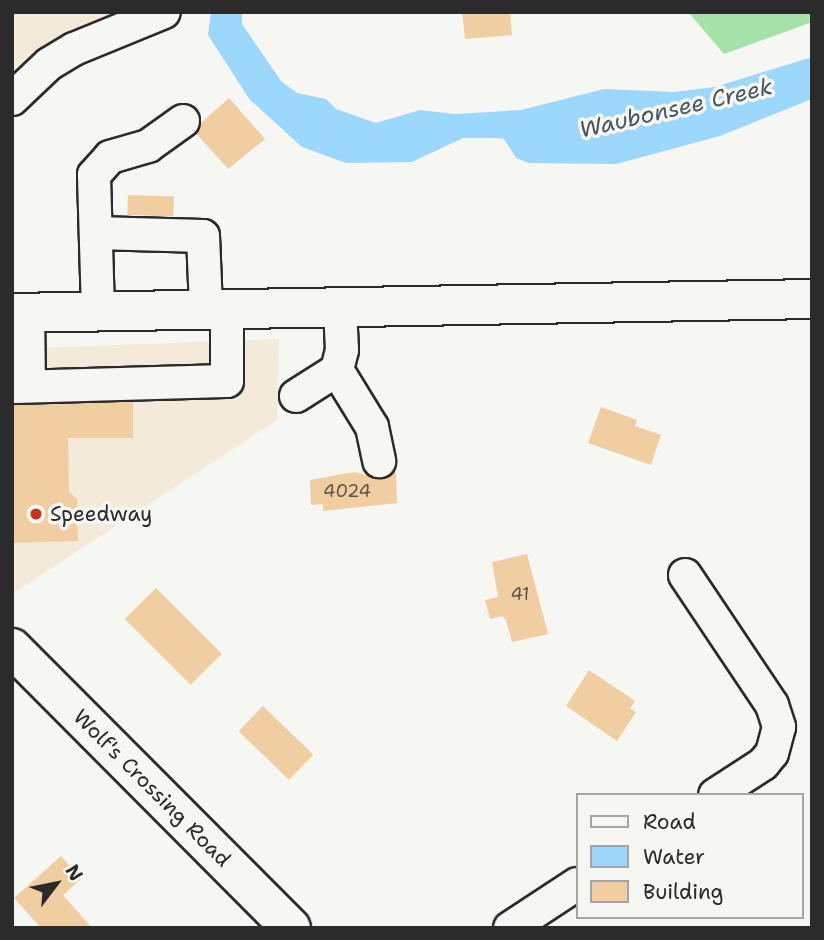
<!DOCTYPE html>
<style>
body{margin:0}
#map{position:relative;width:824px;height:940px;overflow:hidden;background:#f6f6f2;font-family:"Shantell Sans",sans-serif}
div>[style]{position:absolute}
.built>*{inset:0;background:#f4eada}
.green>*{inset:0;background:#a4e2a9}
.water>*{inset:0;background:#9cd7fc}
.building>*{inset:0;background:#f0cea1;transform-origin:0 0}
.roads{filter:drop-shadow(2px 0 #2b2b2b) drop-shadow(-2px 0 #2b2b2b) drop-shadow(0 2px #2b2b2b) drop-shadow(0 -2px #2b2b2b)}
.minor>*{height:32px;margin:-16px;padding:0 16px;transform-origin:16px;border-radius:16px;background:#f6f6f2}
.major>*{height:38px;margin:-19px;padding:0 19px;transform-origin:19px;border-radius:19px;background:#f6f6f2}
.dots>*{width:19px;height:19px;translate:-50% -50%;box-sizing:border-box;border:4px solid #f6f6f2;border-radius:50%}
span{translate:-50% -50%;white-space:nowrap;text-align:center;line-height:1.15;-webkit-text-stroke:7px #f6f6f2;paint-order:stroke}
.number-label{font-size:18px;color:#5c5448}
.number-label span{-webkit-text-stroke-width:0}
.poi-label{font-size:21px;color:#2b2b2b}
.left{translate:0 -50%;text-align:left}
.street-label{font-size:21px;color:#2b2b2b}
.water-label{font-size:23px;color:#47565f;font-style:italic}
.frame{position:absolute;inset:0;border:14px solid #2b2b2b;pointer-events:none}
.legend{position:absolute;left:576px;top:793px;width:228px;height:126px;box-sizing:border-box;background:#f6f6f2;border:2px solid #a5a5a2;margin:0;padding:9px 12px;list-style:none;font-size:21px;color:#2b2b2b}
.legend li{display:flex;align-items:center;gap:14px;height:35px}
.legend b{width:35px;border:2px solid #a5a5a2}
.north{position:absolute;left:21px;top:849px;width:70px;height:70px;-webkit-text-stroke:5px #f6f6f2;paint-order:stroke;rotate:58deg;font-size:19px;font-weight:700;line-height:28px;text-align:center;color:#2b2b2b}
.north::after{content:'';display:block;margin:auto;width:24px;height:32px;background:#2b2b2b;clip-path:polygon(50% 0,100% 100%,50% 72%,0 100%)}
</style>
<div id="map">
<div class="built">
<div style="clip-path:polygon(12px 12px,161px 12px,21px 80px,12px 67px)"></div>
<div style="clip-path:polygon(279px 339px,277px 420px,12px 594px,12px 349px)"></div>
</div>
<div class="green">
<div style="clip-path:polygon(688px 12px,812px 12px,812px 22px,724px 54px)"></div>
</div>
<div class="water">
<div style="clip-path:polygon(211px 12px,242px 12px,242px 24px,281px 81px,297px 93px,326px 99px,336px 109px,376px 123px,420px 110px,455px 114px,521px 110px,604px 89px,674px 92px,715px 87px,812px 57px,812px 99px,720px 136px,616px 164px,529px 163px,516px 158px,504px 139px,495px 138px,463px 138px,412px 162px,346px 163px,302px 147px,250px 100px,208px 35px)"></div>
</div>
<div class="building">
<div style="clip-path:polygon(462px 12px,510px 12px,512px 35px,465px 39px)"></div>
<div style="clip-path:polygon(229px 98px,265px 139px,228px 169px,196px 133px,201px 123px)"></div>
<div style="left:128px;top:195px;width:46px;height:20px;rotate:2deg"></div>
<div style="clip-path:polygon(133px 402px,133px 438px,68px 438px,69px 492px,77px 499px,78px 541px,12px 543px,12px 405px)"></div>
<div style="clip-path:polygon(601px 407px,637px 420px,635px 426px,661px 435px,651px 465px,588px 443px)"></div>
<div style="clip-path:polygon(396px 471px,397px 503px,323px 511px,323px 504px,311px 505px,310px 480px,354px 472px,382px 479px)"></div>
<div style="clip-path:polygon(527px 554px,548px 634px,512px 642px,506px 620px,502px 616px,490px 619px,485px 600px,498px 597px,492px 562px)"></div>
<div style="left:156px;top:588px;width:93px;height:44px;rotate:45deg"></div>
<div style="clip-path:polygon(589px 670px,635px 701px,630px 709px,636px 712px,617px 741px,566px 706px)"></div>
<div style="left:263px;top:706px;width:70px;height:35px;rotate:44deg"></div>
<div style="clip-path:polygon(61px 856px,81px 879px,63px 895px,92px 928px,41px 928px,14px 898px)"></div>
</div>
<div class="roads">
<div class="minor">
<div style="left:12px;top:99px;width:51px;rotate:-43.4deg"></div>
<div style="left:49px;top:64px;width:29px;rotate:-31deg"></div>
<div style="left:74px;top:49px;width:97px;rotate:-22.3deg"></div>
<div style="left:96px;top:233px;width:107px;rotate:1.6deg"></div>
<div style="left:203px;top:236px;width:73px;rotate:87.6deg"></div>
<div style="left:98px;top:311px;width:136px;rotate:-91.7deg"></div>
<div style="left:94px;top:175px;width:24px;rotate:-48deg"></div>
<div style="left:110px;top:157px;width:40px;rotate:-16deg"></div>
<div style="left:148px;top:146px;width:43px;rotate:-35.5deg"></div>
<div style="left:28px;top:312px;width:74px;rotate:89.2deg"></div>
<div style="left:337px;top:370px;width:67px;rotate:58.4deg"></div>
<div style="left:372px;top:427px;width:35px;rotate:78deg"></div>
<div style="left:12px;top:387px;width:215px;rotate:-1.6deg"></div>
<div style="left:227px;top:381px;width:74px;rotate:-90deg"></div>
<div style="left:296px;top:396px;width:49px;rotate:-32.4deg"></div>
<div style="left:337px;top:370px;width:21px;rotate:-76deg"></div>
<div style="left:342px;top:350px;width:43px;rotate:-92.7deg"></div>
<div style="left:685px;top:575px;width:156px;rotate:56.2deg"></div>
<div style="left:772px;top:705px;width:23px;rotate:72deg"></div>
<div style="left:779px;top:727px;width:27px;rotate:105deg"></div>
<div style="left:772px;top:753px;width:14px;rotate:129deg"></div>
<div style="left:763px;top:764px;width:57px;rotate:147.1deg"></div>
<div style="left:510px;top:928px;width:80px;rotate:-33.3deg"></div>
</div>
<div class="major">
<div style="left:12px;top:313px;width:800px;rotate:-1deg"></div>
<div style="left:12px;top:648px;width:395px;rotate:45.1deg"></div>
</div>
</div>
<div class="dots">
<div style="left:36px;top:514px;background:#c8321e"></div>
</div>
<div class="number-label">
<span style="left:347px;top:491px">4024</span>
<span style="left:520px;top:594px">41</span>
</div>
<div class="poi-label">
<span class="left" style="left:50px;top:514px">Speedway</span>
</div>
<div class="street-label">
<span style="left:152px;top:788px;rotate:45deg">Wolf's Crossing Road</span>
</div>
<div class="water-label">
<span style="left:676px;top:108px;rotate:-13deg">Waubonsee Creek</span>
</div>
<div class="frame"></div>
<ul class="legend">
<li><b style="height:9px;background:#f6f6f2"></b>Road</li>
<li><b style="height:19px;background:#9cd7fc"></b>Water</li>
<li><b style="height:19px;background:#f0cea1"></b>Building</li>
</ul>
<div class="north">N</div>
</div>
